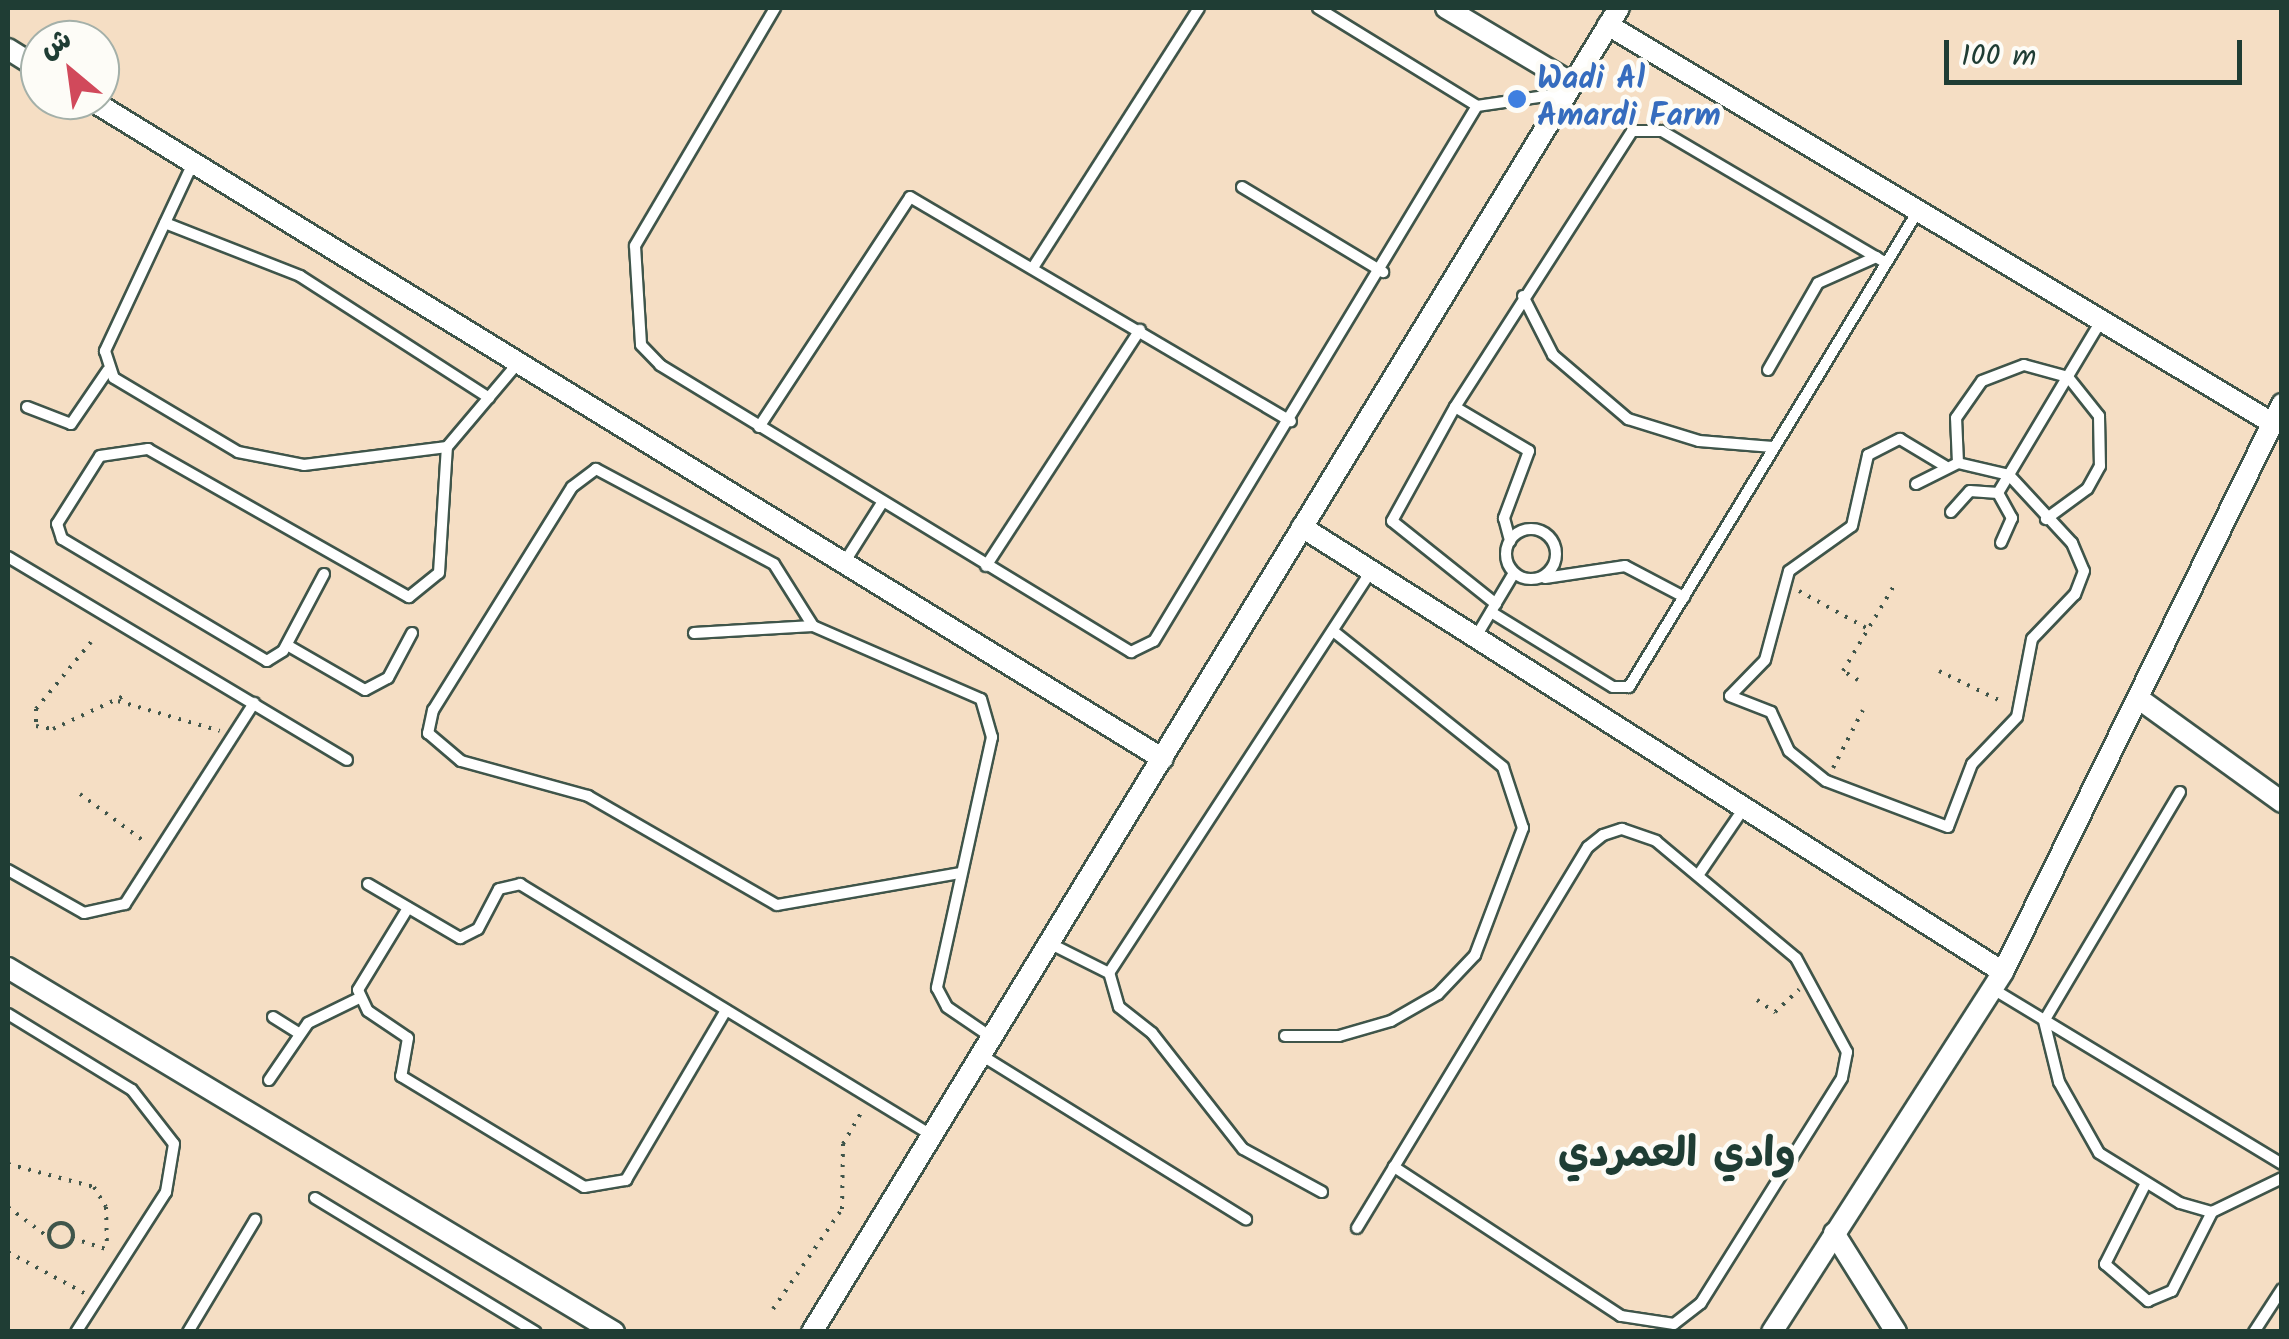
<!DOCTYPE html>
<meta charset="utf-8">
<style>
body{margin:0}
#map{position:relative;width:2289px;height:1339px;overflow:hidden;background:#f5dec4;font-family:Kalam,"Playpen Sans Arabic",sans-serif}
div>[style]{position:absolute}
.path>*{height:4px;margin-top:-2px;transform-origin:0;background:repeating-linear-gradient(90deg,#3f554a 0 2.5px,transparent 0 10.5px)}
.path>.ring{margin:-2px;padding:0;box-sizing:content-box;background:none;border:4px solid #3f554a;border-radius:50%}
.roads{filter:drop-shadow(2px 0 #3f554a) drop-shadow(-2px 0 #3f554a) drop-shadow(0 2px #3f554a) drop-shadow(0 -2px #3f554a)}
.service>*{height:10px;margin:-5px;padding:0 5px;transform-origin:5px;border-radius:5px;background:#fff}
.service>.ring{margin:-5px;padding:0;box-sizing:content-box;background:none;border:10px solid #fff;border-radius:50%}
.minor>*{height:20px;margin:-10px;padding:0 10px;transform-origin:10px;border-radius:10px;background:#fff}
.dots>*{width:28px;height:28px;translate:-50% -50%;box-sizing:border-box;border:5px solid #fdfcf7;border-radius:50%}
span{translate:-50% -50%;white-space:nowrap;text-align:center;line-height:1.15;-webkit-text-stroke:9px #fdfcf7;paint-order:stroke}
.shop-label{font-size:32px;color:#366cbe;font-weight:700}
.left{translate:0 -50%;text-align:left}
.district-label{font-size:42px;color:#1f3d34;font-weight:700}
.frame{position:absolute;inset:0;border:10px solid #1f3d34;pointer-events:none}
.north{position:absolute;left:20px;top:20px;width:100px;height:100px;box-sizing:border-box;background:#fdfcf7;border:2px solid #a4b0a9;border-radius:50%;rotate:331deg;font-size:28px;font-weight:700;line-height:40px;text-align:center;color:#1f3d34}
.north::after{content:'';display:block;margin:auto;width:35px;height:45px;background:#d1495b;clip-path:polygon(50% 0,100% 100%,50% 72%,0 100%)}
.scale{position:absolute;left:1944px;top:40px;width:298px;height:45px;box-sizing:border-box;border:5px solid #1f3d34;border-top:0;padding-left:12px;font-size:30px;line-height:35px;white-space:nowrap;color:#1f3d34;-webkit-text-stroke:8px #fdfcf7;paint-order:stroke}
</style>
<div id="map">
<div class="path">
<div style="left:1799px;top:591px;width:79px;rotate:28.8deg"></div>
<div style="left:91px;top:642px;width:87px;rotate:129.4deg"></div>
<div style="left:36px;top:709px;width:17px;rotate:90deg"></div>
<div style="left:36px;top:726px;width:17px;rotate:10deg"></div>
<div style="left:53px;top:729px;width:83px;rotate:-25deg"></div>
<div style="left:1939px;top:671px;width:73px;rotate:25.9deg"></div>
<div style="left:1858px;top:680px;width:17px;rotate:-149deg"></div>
<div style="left:1843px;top:671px;width:101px;rotate:-59.1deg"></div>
<div style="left:118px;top:701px;width:106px;rotate:16.4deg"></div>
<div style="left:1833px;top:768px;width:65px;rotate:-62.7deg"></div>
<div style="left:80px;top:794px;width:81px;rotate:36.4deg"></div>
<div style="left:1757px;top:1000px;width:22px;rotate:34deg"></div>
<div style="left:1775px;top:1012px;width:33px;rotate:-43deg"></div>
<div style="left:8px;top:1164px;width:89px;rotate:15deg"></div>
<div style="left:94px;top:1187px;width:23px;rotate:59deg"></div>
<div style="left:106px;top:1207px;width:42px;rotate:88.6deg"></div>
<div style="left:8px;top:1207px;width:50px;rotate:36.9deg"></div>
<div class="ring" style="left:49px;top:1223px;width:20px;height:20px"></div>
<div style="left:72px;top:1238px;width:36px;rotate:18deg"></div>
<div style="left:8px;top:1252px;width:89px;rotate:28.3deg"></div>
<div style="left:773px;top:1309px;width:121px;rotate:-55.4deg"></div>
<div style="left:842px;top:1209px;width:65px;rotate:-89.1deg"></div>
<div style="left:843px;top:1144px;width:39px;rotate:-60deg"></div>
</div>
<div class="roads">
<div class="service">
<div style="left:775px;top:8px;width:276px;rotate:120.5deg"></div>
<div style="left:635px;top:246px;width:99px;rotate:86.5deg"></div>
<div style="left:641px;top:345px;width:28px;rotate:46deg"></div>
<div style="left:660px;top:365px;width:552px;rotate:31.36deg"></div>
<div style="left:1131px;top:652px;width:25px;rotate:-26deg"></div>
<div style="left:1154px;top:641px;width:625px;rotate:-58.88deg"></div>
<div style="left:1318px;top:8px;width:187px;rotate:31.6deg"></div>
<div style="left:1477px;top:106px;width:90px;rotate:-8.3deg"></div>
<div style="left:193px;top:163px;width:208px;rotate:115.1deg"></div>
<div style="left:105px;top:351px;width:28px;rotate:72deg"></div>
<div style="left:114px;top:378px;width:144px;rotate:30.8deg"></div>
<div style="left:238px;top:452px;width:67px;rotate:11.1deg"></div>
<div style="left:304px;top:465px;width:144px;rotate:-7.2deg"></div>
<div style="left:447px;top:447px;width:110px;rotate:-49.8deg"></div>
<div style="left:1242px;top:187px;width:165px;rotate:31.1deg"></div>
<div style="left:165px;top:223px;width:145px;rotate:21.4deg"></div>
<div style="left:300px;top:276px;width:225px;rotate:32.8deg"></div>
<div style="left:1034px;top:266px;width:306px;rotate:-57.4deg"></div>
<div style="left:1523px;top:296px;width:66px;rotate:63deg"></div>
<div style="left:1553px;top:355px;width:99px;rotate:40.5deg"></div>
<div style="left:1628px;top:419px;width:74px;rotate:17.2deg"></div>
<div style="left:1699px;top:441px;width:74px;rotate:4.6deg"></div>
<div style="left:1768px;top:370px;width:100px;rotate:-60.1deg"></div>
<div style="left:1818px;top:283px;width:64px;rotate:-24.1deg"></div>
<div style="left:27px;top:407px;width:47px;rotate:21.1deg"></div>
<div style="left:71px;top:424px;width:65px;rotate:-55.6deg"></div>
<div style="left:1455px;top:407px;width:328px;rotate:-57.3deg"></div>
<div style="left:1632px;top:131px;width:30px"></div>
<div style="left:1662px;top:131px;width:260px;rotate:30.5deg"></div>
<div style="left:759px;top:427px;width:275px;rotate:-56.7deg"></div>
<div style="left:910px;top:197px;width:442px;rotate:30.5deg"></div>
<div style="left:1958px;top:463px;width:45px;rotate:-92.5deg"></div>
<div style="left:1956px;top:418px;width:45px;rotate:-54.9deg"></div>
<div style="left:1982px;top:381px;width:45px;rotate:-20.9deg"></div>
<div style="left:2024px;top:365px;width:46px;rotate:15.3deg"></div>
<div style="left:2068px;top:377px;width:50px;rotate:51.5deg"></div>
<div style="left:2099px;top:416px;width:50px;rotate:88.9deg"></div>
<div style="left:2100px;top:466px;width:26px;rotate:119deg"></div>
<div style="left:2087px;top:489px;width:51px;rotate:143.8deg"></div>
<div style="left:1916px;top:484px;width:47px;rotate:-26.6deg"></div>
<div style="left:1958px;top:463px;width:52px;rotate:13.2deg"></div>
<div style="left:2009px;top:475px;width:93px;rotate:47.2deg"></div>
<div style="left:2072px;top:543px;width:30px;rotate:67deg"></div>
<div style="left:2084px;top:571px;width:25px;rotate:111deg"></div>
<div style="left:2075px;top:594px;width:62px;rotate:133.7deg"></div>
<div style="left:2032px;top:639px;width:79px;rotate:100.9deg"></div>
<div style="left:2017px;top:717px;width:65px;rotate:133.8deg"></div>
<div style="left:1972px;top:764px;width:67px;rotate:110.9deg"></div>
<div style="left:1948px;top:827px;width:130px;rotate:-159.3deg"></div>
<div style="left:1826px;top:781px;width:48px;rotate:-141deg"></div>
<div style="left:1789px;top:751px;width:43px;rotate:-114.8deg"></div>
<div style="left:1771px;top:712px;width:44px;rotate:-158.7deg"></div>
<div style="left:1730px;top:696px;width:50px;rotate:-45.8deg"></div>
<div style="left:1765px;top:660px;width:92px;rotate:-74.9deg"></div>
<div style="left:1789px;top:571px;width:77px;rotate:-35.5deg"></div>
<div style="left:1852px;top:526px;width:73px;rotate:-77.3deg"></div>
<div style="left:1868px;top:455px;width:36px;rotate:-27deg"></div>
<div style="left:1900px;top:439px;width:52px;rotate:31deg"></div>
<div style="left:1998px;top:493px;width:200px;rotate:-59.1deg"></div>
<div style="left:1951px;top:512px;width:28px;rotate:-48deg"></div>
<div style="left:1970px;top:491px;width:28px;rotate:4deg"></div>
<div style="left:1998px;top:493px;width:29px;rotate:61deg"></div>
<div style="left:2012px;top:518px;width:27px;rotate:114deg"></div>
<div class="ring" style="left:1506px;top:529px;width:40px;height:40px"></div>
<div style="left:8px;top:557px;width:395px;rotate:30.9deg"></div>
<div style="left:844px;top:563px;width:71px;rotate:-57.7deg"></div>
<div style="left:986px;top:566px;width:282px;rotate:-56.9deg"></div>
<div style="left:324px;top:574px;width:87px;rotate:118deg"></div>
<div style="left:283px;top:651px;width:19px;rotate:148deg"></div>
<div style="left:267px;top:661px;width:239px;rotate:-149.2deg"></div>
<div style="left:62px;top:539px;width:16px;rotate:-108deg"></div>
<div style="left:57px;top:524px;width:80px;rotate:-57.7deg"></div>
<div style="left:100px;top:456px;width:49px;rotate:-8.3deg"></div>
<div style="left:148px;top:449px;width:300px;rotate:29.6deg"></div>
<div style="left:409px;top:597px;width:38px;rotate:-39deg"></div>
<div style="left:439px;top:573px;width:126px;rotate:-86.4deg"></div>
<div style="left:1545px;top:578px;width:81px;rotate:-8.5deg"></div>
<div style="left:1625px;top:566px;width:67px;rotate:27.7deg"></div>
<div style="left:1496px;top:604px;width:133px;rotate:-141.4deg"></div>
<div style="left:1392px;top:521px;width:130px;rotate:-61.1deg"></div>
<div style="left:1455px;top:407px;width:86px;rotate:30.7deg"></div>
<div style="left:1529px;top:451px;width:72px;rotate:110.5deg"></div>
<div style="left:1504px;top:518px;width:24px;rotate:75deg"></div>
<div style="left:1491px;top:612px;width:143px;rotate:31.6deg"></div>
<div style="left:1613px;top:687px;width:16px"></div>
<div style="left:1629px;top:687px;width:557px;rotate:-58.74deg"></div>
<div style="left:813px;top:626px;width:73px;rotate:-122.2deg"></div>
<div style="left:774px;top:564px;width:202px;rotate:-151.9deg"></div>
<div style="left:596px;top:469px;width:30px;rotate:143deg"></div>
<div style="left:572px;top:487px;width:263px;rotate:121.9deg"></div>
<div style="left:433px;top:710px;width:24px;rotate:102deg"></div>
<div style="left:428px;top:733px;width:43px;rotate:40.3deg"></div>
<div style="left:461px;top:761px;width:132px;rotate:15.4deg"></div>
<div style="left:588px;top:796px;width:218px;rotate:30deg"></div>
<div style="left:777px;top:905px;width:186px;rotate:-9.9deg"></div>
<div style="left:694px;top:633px;width:119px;rotate:-3.4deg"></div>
<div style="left:813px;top:626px;width:183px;rotate:23.5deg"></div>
<div style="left:981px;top:699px;width:40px;rotate:74deg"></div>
<div style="left:992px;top:737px;width:257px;rotate:102.4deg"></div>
<div style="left:937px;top:988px;width:21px;rotate:62deg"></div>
<div style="left:947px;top:1007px;width:53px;rotate:34.3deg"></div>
<div style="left:1477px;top:635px;width:72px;rotate:-59.2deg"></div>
<div style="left:287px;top:645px;width:90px;rotate:30deg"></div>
<div style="left:365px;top:690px;width:26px;rotate:-28deg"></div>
<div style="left:388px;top:678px;width:51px;rotate:-61.9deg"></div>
<div style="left:2180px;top:792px;width:266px;rotate:120.7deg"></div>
<div style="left:2044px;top:1021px;width:63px;rotate:76.2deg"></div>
<div style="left:2059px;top:1082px;width:81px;rotate:60.6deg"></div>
<div style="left:2099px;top:1153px;width:95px;rotate:31.7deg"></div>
<div style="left:2180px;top:1203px;width:33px;rotate:16deg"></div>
<div style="left:2212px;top:1212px;width:78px;rotate:-25.9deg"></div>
<div style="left:8px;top:870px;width:87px;rotate:29.5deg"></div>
<div style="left:84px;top:913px;width:42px;rotate:-12.4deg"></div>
<div style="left:125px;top:904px;width:239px;rotate:-57.3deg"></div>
<div style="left:1699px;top:874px;width:80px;rotate:-55.7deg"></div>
<div style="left:368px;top:884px;width:107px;rotate:30.4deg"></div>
<div style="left:460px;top:938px;width:20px;rotate:-27deg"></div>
<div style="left:478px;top:929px;width:45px;rotate:-62.3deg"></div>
<div style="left:499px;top:889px;width:22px;rotate:-13deg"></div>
<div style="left:520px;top:884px;width:482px;rotate:31.4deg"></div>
<div style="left:408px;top:908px;width:96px;rotate:121.4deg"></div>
<div style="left:358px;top:990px;width:23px;rotate:65deg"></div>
<div style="left:368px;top:1011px;width:48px;rotate:34deg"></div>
<div style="left:408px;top:1038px;width:39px;rotate:100deg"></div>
<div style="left:401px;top:1076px;width:214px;rotate:31.2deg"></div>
<div style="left:584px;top:1187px;width:43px;rotate:-9.5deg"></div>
<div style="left:626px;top:1180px;width:197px;rotate:-59.5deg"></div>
<div style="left:1049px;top:943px;width:67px;rotate:26.6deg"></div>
<div style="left:1993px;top:989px;width:338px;rotate:31.2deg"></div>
<div style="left:8px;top:1014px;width:145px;rotate:31.5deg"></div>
<div style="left:132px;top:1090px;width:68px;rotate:52.1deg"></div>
<div style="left:174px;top:1144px;width:49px;rotate:99.5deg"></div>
<div style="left:166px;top:1192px;width:166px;rotate:122.7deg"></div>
<div style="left:273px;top:1017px;width:31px;rotate:32deg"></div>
<div style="left:1285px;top:1036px;width:54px"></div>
<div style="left:1339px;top:1036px;width:54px;rotate:-16.1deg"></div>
<div style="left:1391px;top:1021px;width:54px;rotate:-29.9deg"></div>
<div style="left:1438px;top:994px;width:54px;rotate:-46.5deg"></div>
<div style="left:1475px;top:955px;width:136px;rotate:-69.3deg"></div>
<div style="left:1523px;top:828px;width:64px;rotate:-108.2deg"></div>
<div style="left:1503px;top:767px;width:218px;rotate:-141.3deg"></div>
<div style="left:981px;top:1055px;width:312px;rotate:31.8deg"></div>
<div style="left:269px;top:1080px;width:69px;rotate:-55.6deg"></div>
<div style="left:308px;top:1023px;width:57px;rotate:-26.1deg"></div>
<div style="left:2146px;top:1183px;width:91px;rotate:116.8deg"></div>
<div style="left:2105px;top:1264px;width:57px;rotate:40.7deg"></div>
<div style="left:2148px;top:1301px;width:26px;rotate:-23deg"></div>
<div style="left:2172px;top:1291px;width:89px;rotate:-63.1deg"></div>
<div style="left:1322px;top:1192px;width:90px;rotate:-151.4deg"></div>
<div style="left:1243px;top:1149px;width:147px;rotate:-128.1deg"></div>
<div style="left:1152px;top:1033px;width:42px;rotate:-141.8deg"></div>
<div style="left:1119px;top:1007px;width:35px;rotate:-106deg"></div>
<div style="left:1109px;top:973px;width:480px;rotate:-56.9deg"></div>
<div style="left:315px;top:1198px;width:258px;rotate:31.3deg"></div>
<div style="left:1357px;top:1228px;width:71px;rotate:-58.8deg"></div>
<div style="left:1394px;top:1167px;width:374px;rotate:-58.8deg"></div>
<div style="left:1588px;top:847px;width:19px;rotate:-39deg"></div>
<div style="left:1603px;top:835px;width:20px;rotate:-18deg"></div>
<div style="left:1622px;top:829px;width:36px;rotate:19deg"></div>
<div style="left:1656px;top:841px;width:182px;rotate:39.9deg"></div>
<div style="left:1796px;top:958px;width:107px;rotate:61.5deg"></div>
<div style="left:1847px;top:1052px;width:26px;rotate:101deg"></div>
<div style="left:1842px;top:1078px;width:266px;rotate:122.1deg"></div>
<div style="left:1701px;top:1303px;width:34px;rotate:142deg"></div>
<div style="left:1674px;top:1324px;width:54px;rotate:-171.4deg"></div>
<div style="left:1621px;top:1316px;width:272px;rotate:-146.7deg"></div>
<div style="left:188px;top:1332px;width:131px;rotate:-59.1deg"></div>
<div style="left:2254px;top:1332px;width:51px;rotate:-56.9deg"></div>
</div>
<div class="minor">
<div style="left:1446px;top:8px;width:147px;rotate:30.8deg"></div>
<div style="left:1608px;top:25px;width:771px;rotate:30.93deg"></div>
<div style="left:8px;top:49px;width:38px;rotate:32deg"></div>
<div style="left:91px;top:100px;width:1258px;rotate:31.58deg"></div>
<div style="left:1302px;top:527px;width:830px;rotate:32.41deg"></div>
<div style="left:2142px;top:701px;width:173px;rotate:35.8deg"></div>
<div style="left:8px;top:968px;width:707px;rotate:30.99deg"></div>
<div style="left:1834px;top:1233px;width:117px;rotate:57.9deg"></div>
<div style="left:812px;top:1332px;width:1551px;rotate:-58.64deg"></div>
<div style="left:1772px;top:1332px;width:428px;rotate:-57.3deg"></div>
<div style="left:2003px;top:972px;width:633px;rotate:-63.84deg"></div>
</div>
</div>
<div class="dots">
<div style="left:1517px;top:99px;background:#3f7fe0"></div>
</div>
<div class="shop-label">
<span class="left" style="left:1537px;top:99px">Wadi Al<br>Amardi Farm</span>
</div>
<div class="district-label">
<span style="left:1677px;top:1155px">وادي العمردي</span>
</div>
<div class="frame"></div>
<div class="north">ش</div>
<div class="scale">100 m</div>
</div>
